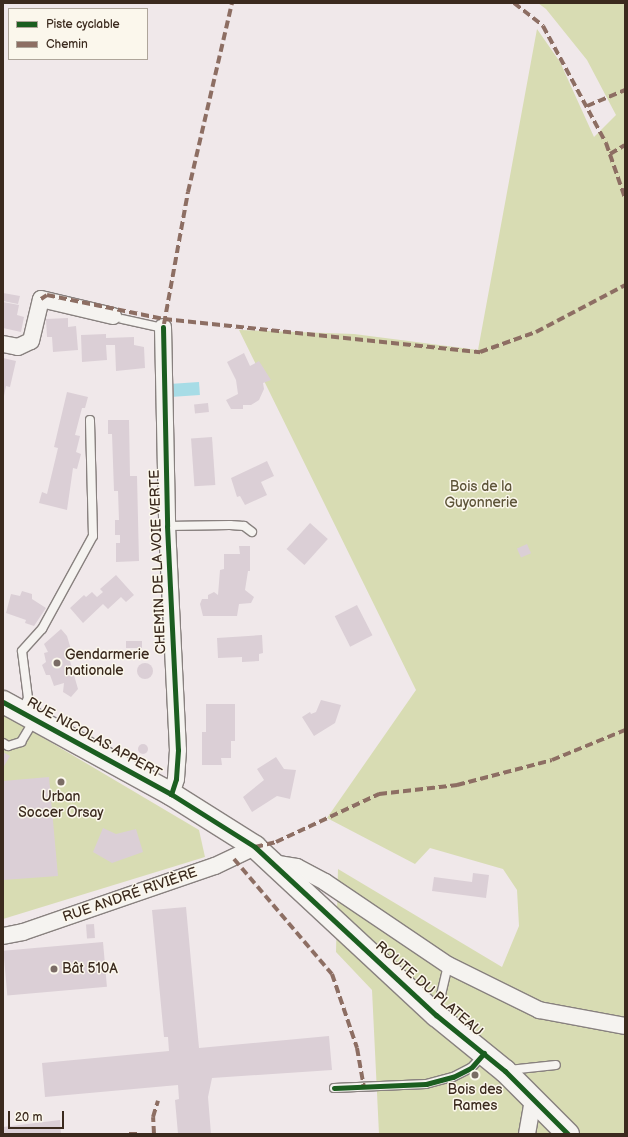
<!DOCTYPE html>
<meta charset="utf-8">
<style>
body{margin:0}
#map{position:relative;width:628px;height:1137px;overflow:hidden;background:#f0e8ea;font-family:"Balsamiq Sans",sans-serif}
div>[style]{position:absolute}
.green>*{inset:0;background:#d8dcb3}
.water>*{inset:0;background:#a7dce6;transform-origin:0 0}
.building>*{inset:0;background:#dbcfd6;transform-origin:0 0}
.round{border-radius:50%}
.roads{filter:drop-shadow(1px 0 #88817f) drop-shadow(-1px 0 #88817f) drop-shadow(0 1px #88817f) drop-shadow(0 -1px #88817f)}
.lane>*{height:8px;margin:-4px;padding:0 4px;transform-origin:4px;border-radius:4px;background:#f5f3f0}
.street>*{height:16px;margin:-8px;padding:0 8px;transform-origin:8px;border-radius:8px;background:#f5f3f0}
.secondary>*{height:22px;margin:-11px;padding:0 11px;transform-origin:11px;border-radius:11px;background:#f5f3f0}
.quiet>*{height:4px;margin-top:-2px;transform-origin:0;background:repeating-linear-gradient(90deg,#8d6e63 0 8px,transparent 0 12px)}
.cycleway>*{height:5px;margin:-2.5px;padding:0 2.5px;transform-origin:2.5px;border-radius:2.5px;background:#1b5e20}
.dots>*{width:11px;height:11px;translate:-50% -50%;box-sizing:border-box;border:2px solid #fbf7ec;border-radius:50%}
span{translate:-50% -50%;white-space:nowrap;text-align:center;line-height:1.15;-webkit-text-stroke:3px #fbf7ec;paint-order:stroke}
.park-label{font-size:14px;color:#5d5438}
.street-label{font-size:14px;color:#3b2a1e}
.poi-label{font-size:14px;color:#3b2a1e}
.left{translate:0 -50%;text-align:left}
.frame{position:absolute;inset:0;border:4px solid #3b2a1e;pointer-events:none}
.legend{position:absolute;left:8px;top:8px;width:140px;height:52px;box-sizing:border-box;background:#fbf7ec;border:1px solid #aea59a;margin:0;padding:5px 7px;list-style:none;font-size:12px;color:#3b2a1e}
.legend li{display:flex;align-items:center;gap:8px;height:20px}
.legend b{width:20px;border:1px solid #aea59a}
.scale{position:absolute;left:8px;top:1111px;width:56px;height:18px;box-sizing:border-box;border:2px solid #3b2a1e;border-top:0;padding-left:5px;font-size:12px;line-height:14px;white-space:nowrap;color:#3b2a1e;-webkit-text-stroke:3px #fbf7ec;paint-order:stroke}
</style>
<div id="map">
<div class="green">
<div style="clip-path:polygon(538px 3px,625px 3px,625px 1134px,379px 1134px,372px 990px,336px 952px,338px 869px,502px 967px,519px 926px,517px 890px,503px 869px,430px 848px,415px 864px,327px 818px,416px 690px,239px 330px,354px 334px,478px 350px,537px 29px,560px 62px,594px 137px,616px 115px,587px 60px,546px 9px)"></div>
<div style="clip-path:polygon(3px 714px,199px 830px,205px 857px,3px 919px)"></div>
</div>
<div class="water">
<div style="left:199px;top:382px;width:13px;height:26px;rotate:86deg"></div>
</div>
<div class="building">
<div style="clip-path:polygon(3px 293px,20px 296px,18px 304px,3px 301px)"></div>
<div style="clip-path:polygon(3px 302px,19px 305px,17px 315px,24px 317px,21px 332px,3px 328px)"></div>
<div style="clip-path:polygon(68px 318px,68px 327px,76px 326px,78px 350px,53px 352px,52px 337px,47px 337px,46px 319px)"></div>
<div style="clip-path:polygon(106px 334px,106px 338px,134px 337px,134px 345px,144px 347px,145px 368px,116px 371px,115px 345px,106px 345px,107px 360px,82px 362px,81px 335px)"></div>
<div style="clip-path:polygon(244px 353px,250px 366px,259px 361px,271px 380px,263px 383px,264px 389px,259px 400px,251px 405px,243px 405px,243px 409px,231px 409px,226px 400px,238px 394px,236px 380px,227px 362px)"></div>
<div style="clip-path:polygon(3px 358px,16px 361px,10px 387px,6px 386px,4px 396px)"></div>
<div style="clip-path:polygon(67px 392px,88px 397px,85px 408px,82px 408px,75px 435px,80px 436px,76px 452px,81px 454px,77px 469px,73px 468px,67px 510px,39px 503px,42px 492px,47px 494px,58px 448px,54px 447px)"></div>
<div style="left:208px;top:403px;width:9px;height:14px;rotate:84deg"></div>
<div style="clip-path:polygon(108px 420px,129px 420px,130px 476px,137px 476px,139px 561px,116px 562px,116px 543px,120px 543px,120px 535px,115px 535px,115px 520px,119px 520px,118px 491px,114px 491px,112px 434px,108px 434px)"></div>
<div style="left:212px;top:437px;width:48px;height:21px;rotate:86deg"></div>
<div style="clip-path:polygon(267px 461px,274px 476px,261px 482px,267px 495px,245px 505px,240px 496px,237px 497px,231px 478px)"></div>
<div style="left:310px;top:523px;width:24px;height:35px;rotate:42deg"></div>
<div style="left:527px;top:544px;width:10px;height:11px;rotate:66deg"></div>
<div style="clip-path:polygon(239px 546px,250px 546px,250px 571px,248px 571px,245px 590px,254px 597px,251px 603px,239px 604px,237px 616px,203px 616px,200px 604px,202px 599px,208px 599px,208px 595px,214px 592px,218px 595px,220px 570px,224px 569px,224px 554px,240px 554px)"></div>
<div style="clip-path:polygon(116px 575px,134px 595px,126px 602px,121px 597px,108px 609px,103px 604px,83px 623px,70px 608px,84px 595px,86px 597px,92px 592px,97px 597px,103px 592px,100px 589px)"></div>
<div style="clip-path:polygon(22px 591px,32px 594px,32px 599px,46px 608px,34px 626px,25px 623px,26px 620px,6px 613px,11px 594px,20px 596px)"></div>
<div style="left:357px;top:605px;width:34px;height:25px;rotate:63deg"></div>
<div style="clip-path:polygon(61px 629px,67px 636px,72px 653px,68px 654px,78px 689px,71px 697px,63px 692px,64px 683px,54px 686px,50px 675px,46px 675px,42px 665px,46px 662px,44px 653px,48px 652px,44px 644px)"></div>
<div style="clip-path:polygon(262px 635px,263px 653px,259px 654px,259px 661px,242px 662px,242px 657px,218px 658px,217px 638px)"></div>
<div style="left:126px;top:641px;width:16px;height:7px"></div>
<div class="round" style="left:137px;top:663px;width:16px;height:16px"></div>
<div style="clip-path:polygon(321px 700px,341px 705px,335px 723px,314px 736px,302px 717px,310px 712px,311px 714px,316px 712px)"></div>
<div style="clip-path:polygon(206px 704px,235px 704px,235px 741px,231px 741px,231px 758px,221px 758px,222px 765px,202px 765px,202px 732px,206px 732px)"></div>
<div class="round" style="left:138px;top:744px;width:10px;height:10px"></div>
<div style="clip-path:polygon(3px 752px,10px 756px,3px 768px)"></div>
<div style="clip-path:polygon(276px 757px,284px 769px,296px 770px,290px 799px,277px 796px,252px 812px,243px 797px,264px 780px,257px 769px)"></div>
<div style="clip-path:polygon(49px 777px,58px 876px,3px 880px,3px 781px)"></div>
<div style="clip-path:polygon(103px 828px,116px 834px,136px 829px,143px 852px,112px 863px,93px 852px)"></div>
<div style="clip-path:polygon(473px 873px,489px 875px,486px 898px,432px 891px,434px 877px,472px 882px)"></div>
<div style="clip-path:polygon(186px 907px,199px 1048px,329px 1036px,332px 1070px,212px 1078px,208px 1097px,211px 1134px,178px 1134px,175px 1100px,179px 1099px,178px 1085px,45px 1097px,42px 1063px,169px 1051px,168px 1037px,164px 1037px,152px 910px)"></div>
<div style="left:94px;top:924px;width:14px;height:8px;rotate:86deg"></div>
<div style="left:103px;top:942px;width:45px;height:100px;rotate:85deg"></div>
<div style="clip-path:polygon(60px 1120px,61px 1134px,3px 1134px,3px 1127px)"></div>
</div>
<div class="roads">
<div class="lane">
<div style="left:122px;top:319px;width:42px;rotate:12.4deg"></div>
<div style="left:167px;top:526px;width:63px;rotate:-0.9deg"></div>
<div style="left:230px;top:525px;width:14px;rotate:4deg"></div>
<div style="left:244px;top:526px;width:10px;rotate:37deg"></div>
<div style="left:22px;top:712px;width:15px;rotate:-67deg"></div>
<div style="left:28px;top:698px;width:47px;rotate:-97.3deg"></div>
<div style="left:22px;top:651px;width:30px;rotate:-48deg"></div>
<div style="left:42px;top:629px;width:106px;rotate:-61.3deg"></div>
<div style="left:93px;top:536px;width:116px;rotate:-91.5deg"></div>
<div style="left:3px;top:743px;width:6px;rotate:31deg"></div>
<div style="left:8px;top:746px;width:14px;rotate:-17deg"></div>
<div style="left:21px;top:742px;width:26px;rotate:-59deg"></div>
<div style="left:437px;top:1012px;width:48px;rotate:-76.8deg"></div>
<div style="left:509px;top:1070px;width:47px;rotate:-6.1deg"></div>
<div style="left:334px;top:1088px;width:92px;rotate:-2.5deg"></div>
<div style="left:426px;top:1084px;width:28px;rotate:-15deg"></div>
<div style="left:453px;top:1077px;width:20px;rotate:-27deg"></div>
<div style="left:471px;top:1068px;width:19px;rotate:-47deg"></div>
</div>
<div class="street">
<div style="left:163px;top:327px;width:199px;rotate:88.8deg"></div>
<div style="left:167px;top:526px;width:224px;rotate:87.2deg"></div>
<div style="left:178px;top:750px;width:29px;rotate:94deg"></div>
<div style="left:176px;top:779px;width:16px;rotate:108deg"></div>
<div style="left:3px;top:344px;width:15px;rotate:11deg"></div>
<div style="left:18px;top:347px;width:14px;rotate:-25deg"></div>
<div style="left:31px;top:341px;width:43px;rotate:-76.6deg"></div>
<div style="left:41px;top:299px;width:74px;rotate:13.3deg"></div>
<div style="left:272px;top:863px;width:25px;rotate:9deg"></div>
<div style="left:297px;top:867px;width:32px;rotate:28deg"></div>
<div style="left:325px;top:882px;width:148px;rotate:34deg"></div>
<div style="left:448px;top:965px;width:102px;rotate:26.3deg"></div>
<div style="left:539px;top:1010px;width:87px;rotate:10.5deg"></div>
<div style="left:3px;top:936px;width:20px;rotate:-11deg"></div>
<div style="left:23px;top:932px;width:203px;rotate:-19deg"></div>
<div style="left:215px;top:866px;width:44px;rotate:-25.4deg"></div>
<div style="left:527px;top:1134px;width:34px;rotate:-80deg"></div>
</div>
<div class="secondary">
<div style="left:3px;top:702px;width:192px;rotate:28.7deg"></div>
<div style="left:171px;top:794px;width:99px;rotate:32.2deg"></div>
<div style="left:255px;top:847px;width:247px;rotate:42.9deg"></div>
<div style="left:436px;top:1015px;width:89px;rotate:39.1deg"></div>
<div style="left:505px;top:1071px;width:89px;rotate:45deg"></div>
</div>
</div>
<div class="quiet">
<div style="left:514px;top:3px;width:37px;rotate:38deg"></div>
<div style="left:543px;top:26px;width:133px;rotate:61.7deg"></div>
<div style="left:606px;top:143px;width:58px;rotate:70.9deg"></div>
<div style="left:587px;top:106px;width:41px;rotate:-22.8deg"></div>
<div style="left:610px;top:154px;width:17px;rotate:-31deg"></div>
<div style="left:41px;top:299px;width:7px;rotate:-34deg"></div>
<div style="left:47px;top:295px;width:119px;rotate:11.6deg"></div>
<div style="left:164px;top:319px;width:318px;rotate:6deg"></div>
<div style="left:480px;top:352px;width:59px;rotate:-19.7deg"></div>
<div style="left:536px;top:332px;width:101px;rotate:-27.8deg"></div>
<div style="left:164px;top:324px;width:134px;rotate:-79.7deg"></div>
<div style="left:188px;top:192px;width:194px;rotate:-76.9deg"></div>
<div style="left:255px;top:847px;width:22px;rotate:-13deg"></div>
<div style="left:276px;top:842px;width:114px;rotate:-25deg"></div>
<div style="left:379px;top:794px;width:79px;rotate:-6.6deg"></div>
<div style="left:457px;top:785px;width:98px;rotate:-14.7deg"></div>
<div style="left:552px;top:760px;width:79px;rotate:-22.3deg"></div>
<div style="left:234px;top:859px;width:151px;rotate:49.6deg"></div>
<div style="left:332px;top:974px;width:78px;rotate:71.3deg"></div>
<div style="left:357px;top:1048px;width:39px;rotate:80deg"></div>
<div style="left:129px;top:1134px;width:12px"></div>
<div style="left:154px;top:1134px;width:17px;rotate:-93deg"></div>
<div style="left:153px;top:1117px;width:17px;rotate:-73deg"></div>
</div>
<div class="cycleway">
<div style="left:163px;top:327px;width:199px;rotate:88.8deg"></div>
<div style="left:167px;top:526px;width:224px;rotate:87.2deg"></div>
<div style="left:178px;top:750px;width:29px;rotate:94deg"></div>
<div style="left:176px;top:779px;width:16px;rotate:108deg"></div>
<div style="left:3px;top:702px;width:192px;rotate:28.7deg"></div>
<div style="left:171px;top:794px;width:99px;rotate:32.2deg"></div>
<div style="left:255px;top:847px;width:247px;rotate:42.9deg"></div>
<div style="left:436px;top:1015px;width:89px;rotate:39.1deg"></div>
<div style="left:505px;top:1071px;width:89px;rotate:45deg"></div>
<div style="left:334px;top:1088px;width:92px;rotate:-2.5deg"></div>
<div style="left:426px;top:1084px;width:28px;rotate:-15deg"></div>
<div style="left:453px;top:1077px;width:20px;rotate:-27deg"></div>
<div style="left:471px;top:1068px;width:20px;rotate:-49deg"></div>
</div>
<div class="dots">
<div style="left:57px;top:663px;background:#7a6c65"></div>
<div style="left:61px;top:782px;background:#7a6c65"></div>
<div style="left:54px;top:969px;background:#7a6c65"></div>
<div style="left:475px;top:1075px;background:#7a6c65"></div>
</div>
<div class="park-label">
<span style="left:481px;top:495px">Bois de la<br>Guyonnerie</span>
</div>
<div class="street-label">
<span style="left:158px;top:562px;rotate:-92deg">CHEMIN DE LA VOIE VERTE</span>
<span style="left:94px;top:738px;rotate:29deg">RUE NICOLAS APPERT</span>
<span style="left:130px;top:895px;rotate:-19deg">RUE ANDRÉ RIVIÈRE</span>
<span style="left:429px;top:989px;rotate:41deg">ROUTE DU PLATEAU</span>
</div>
<div class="poi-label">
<span class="left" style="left:65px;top:663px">Gendarmerie<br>nationale</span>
<span style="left:61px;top:805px">Urban<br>Soccer Orsay</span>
<span class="left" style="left:62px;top:969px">Bât 510A</span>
<span style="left:475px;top:1098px">Bois des<br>Rames</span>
</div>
<div class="frame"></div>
<ul class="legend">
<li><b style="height:5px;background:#1b5e20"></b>Piste cyclable</li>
<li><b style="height:5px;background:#8d6e63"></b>Chemin</li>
</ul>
<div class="scale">20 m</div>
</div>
